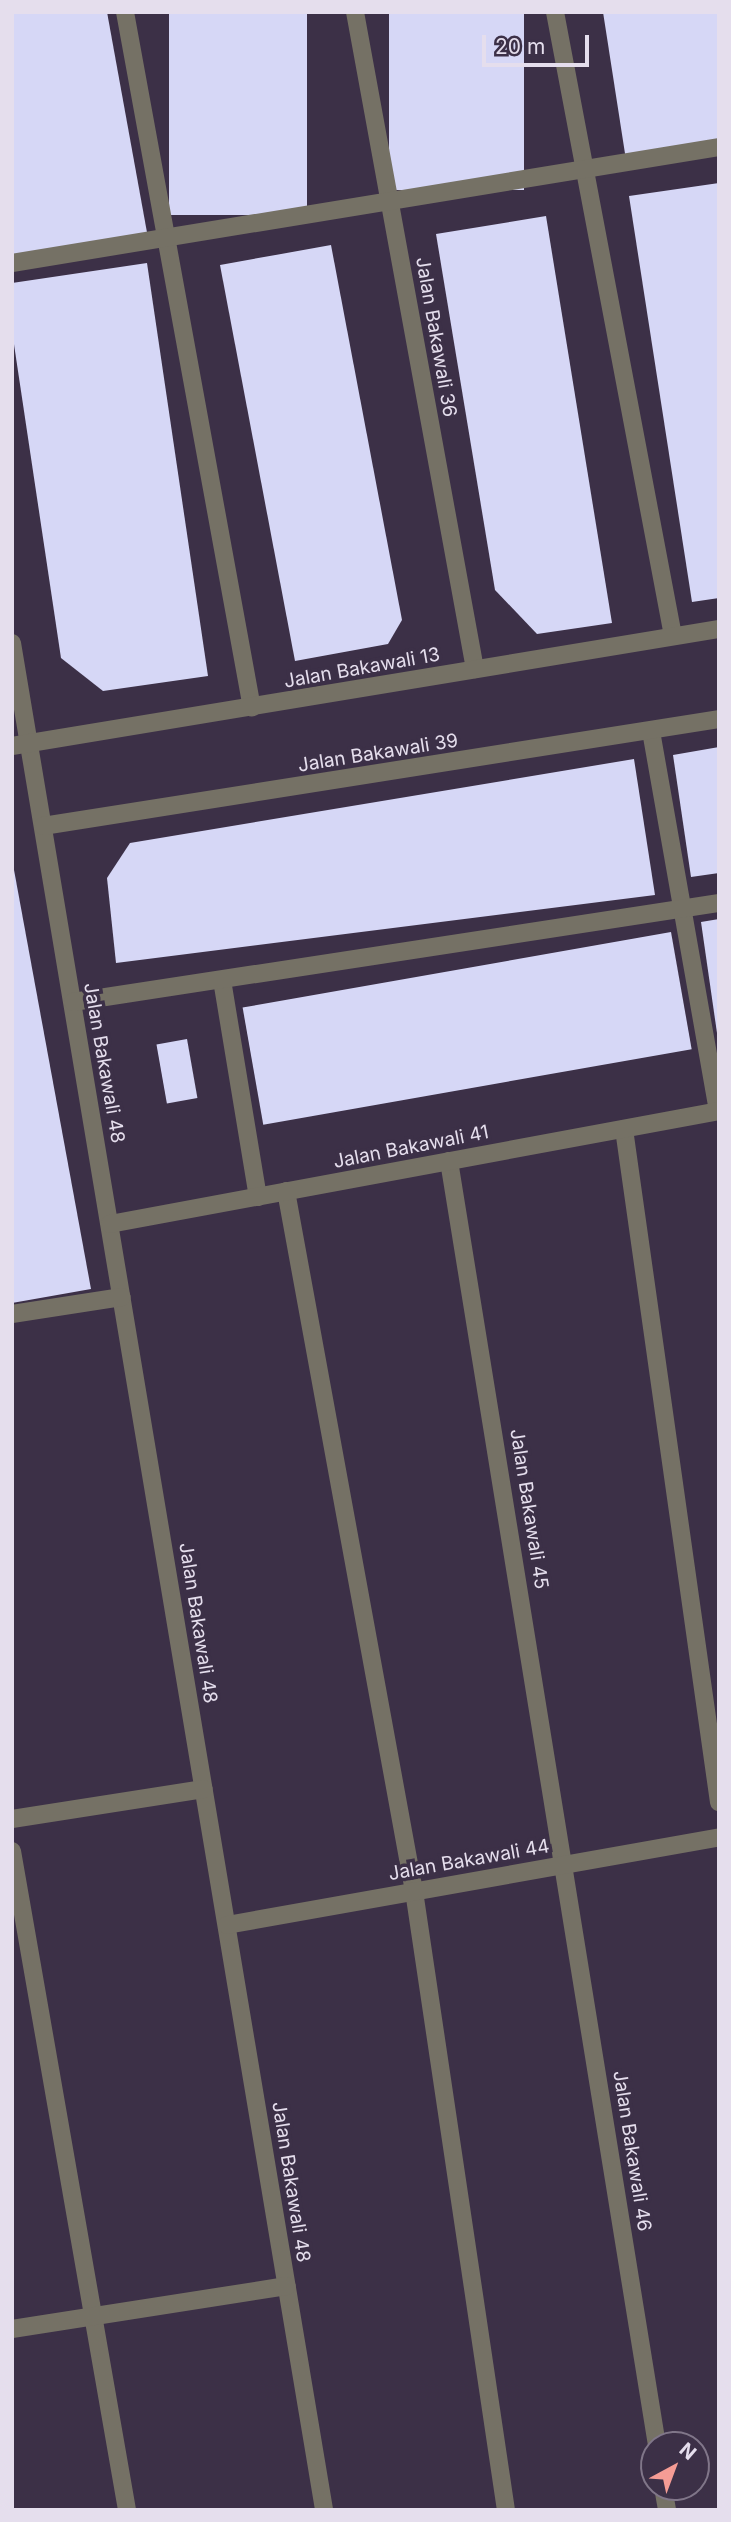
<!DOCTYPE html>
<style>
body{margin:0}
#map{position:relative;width:731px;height:2522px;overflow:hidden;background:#3c3047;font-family:Inter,sans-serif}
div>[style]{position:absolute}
.building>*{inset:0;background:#d6d7f6;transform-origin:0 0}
.minor>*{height:18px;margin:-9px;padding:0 9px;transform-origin:9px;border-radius:9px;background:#757165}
span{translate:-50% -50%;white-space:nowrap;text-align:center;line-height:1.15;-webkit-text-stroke:7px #3c3047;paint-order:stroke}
.street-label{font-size:19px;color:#e5deed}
.frame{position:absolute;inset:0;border:14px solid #e5deed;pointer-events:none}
.north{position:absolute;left:640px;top:2431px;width:70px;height:70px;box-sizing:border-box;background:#3c3047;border:2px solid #807689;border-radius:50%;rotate:41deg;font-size:19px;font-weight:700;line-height:28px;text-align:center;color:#e5deed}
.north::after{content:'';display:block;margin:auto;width:24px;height:32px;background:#f59c95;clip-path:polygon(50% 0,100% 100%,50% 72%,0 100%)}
.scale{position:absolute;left:482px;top:35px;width:107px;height:32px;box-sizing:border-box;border:4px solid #e5deed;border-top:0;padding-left:9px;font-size:21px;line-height:24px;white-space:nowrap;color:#e5deed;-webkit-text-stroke:5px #3c3047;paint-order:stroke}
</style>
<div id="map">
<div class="building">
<div style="clip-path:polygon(12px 12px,107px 12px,148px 238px,12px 262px)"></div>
<div style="left:169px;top:12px;width:138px;height:203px"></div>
<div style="left:389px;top:12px;width:135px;height:178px"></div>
<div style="clip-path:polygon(603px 12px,719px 12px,719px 146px,626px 160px)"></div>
<div style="clip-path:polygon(719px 183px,719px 598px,692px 602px,629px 196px)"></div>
<div style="clip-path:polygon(546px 216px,612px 623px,537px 634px,495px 590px,436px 234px)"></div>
<div style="clip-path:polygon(331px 245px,402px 620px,388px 644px,295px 661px,220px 265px)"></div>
<div style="clip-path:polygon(147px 263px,208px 676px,103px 691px,61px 658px,12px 331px,12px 283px)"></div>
<div style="clip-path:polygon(719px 747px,719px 873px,691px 877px,673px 755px)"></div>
<div style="clip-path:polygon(634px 759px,655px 895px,116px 963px,107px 878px,130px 843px)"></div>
<div style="clip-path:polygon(12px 859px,91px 1289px,12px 1303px)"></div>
<div style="clip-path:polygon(719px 919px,719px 1033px,717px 1033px,701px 922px)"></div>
<div style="left:671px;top:932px;width:119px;height:435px;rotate:80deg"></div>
<div style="left:187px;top:1039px;width:60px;height:31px;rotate:80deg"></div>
</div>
<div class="minor">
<div style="left:125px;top:12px;width:707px;rotate:79.66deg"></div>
<div style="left:355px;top:12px;width:668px;rotate:79.65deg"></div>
<div style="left:555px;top:12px;width:635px;rotate:79.29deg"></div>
<div style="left:12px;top:263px;width:716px;rotate:-9.32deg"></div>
<div style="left:12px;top:643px;width:1893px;rotate:80.51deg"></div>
<div style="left:651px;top:731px;width:386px;rotate:80deg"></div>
<div style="left:12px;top:746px;width:717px;rotate:-9.4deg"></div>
<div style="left:43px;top:826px;width:684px;rotate:-8.99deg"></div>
<div style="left:222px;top:980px;width:220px;rotate:80.6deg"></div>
<div style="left:73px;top:1002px;width:654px;rotate:-8.71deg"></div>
<div style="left:624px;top:1129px;width:680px;rotate:81.97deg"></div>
<div style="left:449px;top:1161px;width:1301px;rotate:80.8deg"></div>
<div style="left:286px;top:1191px;width:712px;rotate:79.64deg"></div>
<div style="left:414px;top:1891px;width:626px;rotate:81.55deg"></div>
<div style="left:110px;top:1224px;width:619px;rotate:-10.51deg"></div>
<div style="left:12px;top:1314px;width:111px;rotate:-8.8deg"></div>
<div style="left:12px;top:1819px;width:194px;rotate:-8.9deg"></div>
<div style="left:12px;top:1851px;width:669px;rotate:80.1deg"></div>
<div style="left:227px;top:1925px;width:500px;rotate:-10.1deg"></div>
<div style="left:12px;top:2329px;width:278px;rotate:-8.9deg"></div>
<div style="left:663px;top:2487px;width:23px;rotate:80deg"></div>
</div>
<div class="street-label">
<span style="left:436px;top:337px;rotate:80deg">Jalan Bakawali 36</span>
<span style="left:362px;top:668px;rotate:-10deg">Jalan Bakawali 13</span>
<span style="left:378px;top:753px;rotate:-9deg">Jalan Bakawali 39</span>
<span style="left:104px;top:1063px;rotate:80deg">Jalan Bakawali 48</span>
<span style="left:411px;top:1147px;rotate:-11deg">Jalan Bakawali 41</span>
<span style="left:529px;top:1509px;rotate:81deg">Jalan Bakawali 45</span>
<span style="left:198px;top:1623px;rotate:81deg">Jalan Bakawali 48</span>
<span style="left:469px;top:1860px;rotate:-10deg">Jalan Bakawali 44</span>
<span style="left:632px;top:2151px;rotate:81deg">Jalan Bakawali 46</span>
<span style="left:291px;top:2182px;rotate:81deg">Jalan Bakawali 48</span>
</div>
<div class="frame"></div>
<div class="north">N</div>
<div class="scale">20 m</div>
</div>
